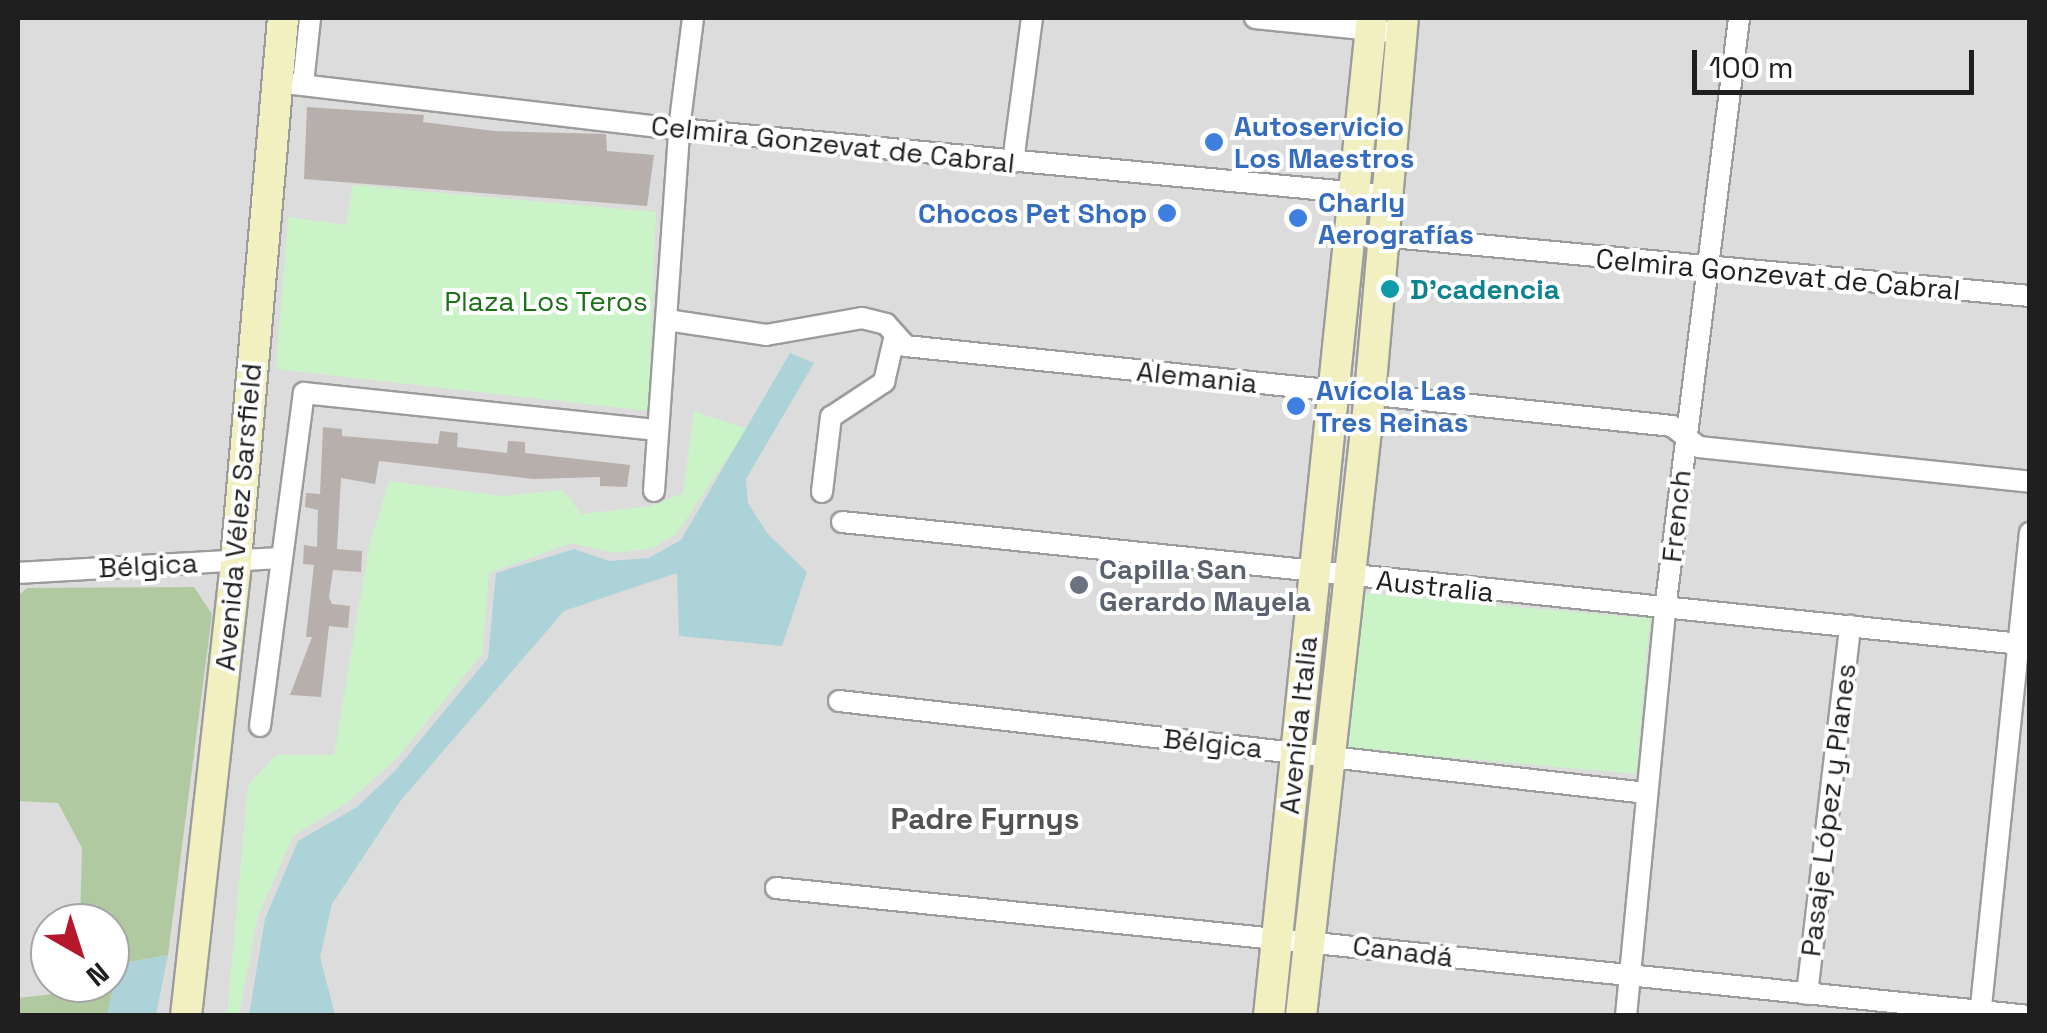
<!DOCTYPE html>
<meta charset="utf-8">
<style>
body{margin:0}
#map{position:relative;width:2047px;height:1033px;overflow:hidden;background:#eeebe6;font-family:"Space Grotesk",sans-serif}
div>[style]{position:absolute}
.residential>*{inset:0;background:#dddcdc}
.forest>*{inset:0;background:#b1c9a0}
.park>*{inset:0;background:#caf3c8;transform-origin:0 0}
.water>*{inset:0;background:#acd3d7}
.building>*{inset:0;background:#b7afac}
.roads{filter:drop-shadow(2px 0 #9c9c9c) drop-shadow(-2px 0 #9c9c9c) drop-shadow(0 2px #9c9c9c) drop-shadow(0 -2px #9c9c9c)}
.street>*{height:20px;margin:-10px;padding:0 10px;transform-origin:10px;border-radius:10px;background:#fff}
.secondary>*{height:30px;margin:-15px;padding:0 15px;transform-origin:15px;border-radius:15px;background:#f2efc0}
.dots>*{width:28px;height:28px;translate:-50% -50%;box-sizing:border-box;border:5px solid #fff;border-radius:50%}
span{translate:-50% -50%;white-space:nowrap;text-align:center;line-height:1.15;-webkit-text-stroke:8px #fff;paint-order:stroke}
.shop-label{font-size:28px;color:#366cbe;font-weight:700}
.left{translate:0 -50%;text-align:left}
.right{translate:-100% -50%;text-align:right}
.street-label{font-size:28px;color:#1f1f1f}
.culture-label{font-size:28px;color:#0d838f;font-weight:700}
.park-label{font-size:28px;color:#1c7118}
.worship-label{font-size:28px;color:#5b616d;font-weight:700}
.neighbourhood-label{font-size:30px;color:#525252;font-weight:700}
.frame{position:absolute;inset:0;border:20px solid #1f1f1f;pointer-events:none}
.north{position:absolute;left:30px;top:903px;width:100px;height:100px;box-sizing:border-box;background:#fff;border:2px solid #a5a5a5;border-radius:50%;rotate:141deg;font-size:28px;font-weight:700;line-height:40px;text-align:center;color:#1f1f1f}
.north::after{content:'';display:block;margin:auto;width:35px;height:45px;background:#b7172b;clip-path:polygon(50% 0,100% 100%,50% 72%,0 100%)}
.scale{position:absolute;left:1692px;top:50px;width:282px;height:45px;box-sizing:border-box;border:5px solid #1f1f1f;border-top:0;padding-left:12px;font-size:30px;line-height:35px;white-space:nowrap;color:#1f1f1f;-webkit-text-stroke:8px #fff;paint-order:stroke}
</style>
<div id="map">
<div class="residential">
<div style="clip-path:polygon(evenodd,18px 18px,2029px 18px,2029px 1015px,18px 1015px,18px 18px,50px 923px,110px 923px,110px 983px,50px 983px,50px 923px)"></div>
</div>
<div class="forest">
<div style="clip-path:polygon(194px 587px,212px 614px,168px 955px,119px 964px,107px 1015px,18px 1015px,18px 998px,53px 994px,66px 983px,110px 983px,110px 923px,80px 923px,82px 848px,58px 803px,18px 801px,18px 596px,27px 588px)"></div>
</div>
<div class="park">
<div style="clip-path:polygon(353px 185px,656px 212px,648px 411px,276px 369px,288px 217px,346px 225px)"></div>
<div style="clip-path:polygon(694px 411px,747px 429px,676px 534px,653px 548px,616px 553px,571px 543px,489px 573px,482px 654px,398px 757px,347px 803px,293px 836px,258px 916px,239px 1013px,227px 1014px,248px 785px,276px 755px,334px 755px,369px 546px,389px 481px,502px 496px,563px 490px,581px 514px,651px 506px,683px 493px)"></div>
<div style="left:1359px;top:593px;width:292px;height:156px;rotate:5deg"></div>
</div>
<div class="water">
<div style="clip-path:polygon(790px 353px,814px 363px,746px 479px,748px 503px,767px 533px,807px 572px,782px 646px,679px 636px,677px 573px,564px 611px,401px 800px,332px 904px,320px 957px,335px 1015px,249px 1015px,265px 919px,298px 841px,357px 807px,395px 771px,488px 658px,496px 573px,574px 549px,609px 561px,649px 558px,681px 540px)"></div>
<div style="clip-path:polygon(168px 955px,156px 1015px,107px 1015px,119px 964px)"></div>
</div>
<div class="building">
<div style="clip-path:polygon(307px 107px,424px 115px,423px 122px,494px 131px,606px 134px,607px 151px,654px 155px,647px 206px,304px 179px)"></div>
<div style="clip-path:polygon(323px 427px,342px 429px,342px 436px,438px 444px,440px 431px,458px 433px,457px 447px,507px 453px,508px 441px,525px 442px,525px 453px,630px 465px,627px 487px,600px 486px,600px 477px,533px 479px,379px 461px,375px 484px,341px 478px,337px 549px,362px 551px,361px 572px,333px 570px,329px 597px,332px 604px,350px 606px,348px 628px,329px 626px,321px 697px,290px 695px,312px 637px,306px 637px,314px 565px,303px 564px,304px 545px,317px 547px,318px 510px,305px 507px,306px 493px,320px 494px)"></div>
</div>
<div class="roads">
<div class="street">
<div style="left:1255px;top:18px;width:147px;rotate:5.9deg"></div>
<div style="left:276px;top:82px;width:406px;rotate:6.7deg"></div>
<div style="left:679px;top:129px;width:714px;rotate:5.38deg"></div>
<div style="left:303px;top:84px;width:66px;rotate:-83.9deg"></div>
<div style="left:1013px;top:162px;width:145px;rotate:-82.5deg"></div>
<div style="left:1348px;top:233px;width:685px;rotate:5.28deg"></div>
<div style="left:667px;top:320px;width:100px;rotate:8.6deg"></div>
<div style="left:766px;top:335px;width:97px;rotate:-10deg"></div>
<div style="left:862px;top:318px;width:25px;rotate:14deg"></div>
<div style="left:886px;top:324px;width:30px;rotate:48deg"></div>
<div style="left:906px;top:346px;width:770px;rotate:5.96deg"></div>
<div style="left:1672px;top:426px;width:34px;rotate:38deg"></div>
<div style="left:1699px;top:447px;width:333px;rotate:6deg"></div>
<div style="left:654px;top:491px;width:363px;rotate:-86deg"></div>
<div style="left:679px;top:129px;width:112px;rotate:-82.8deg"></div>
<div style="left:822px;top:492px;width:76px;rotate:-83.2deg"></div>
<div style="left:831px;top:417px;width:64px;rotate:-33.4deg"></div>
<div style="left:884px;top:382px;width:48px;rotate:-76.8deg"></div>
<div style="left:842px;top:522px;width:1194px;rotate:5.91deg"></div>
<div style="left:18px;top:573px;width:261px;rotate:-3.3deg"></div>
<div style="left:839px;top:701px;width:812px;rotate:6.5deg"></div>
<div style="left:260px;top:726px;width:336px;rotate:-82.5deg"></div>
<div style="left:304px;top:393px;width:355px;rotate:6deg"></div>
<div style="left:776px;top:888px;width:1260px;rotate:5.83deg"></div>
<div style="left:1807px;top:994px;width:371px;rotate:-83.3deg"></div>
<div style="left:1626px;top:1016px;width:408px;rotate:-84.5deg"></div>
<div style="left:1665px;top:610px;width:597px;rotate:-82.87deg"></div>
<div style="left:1980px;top:1016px;width:486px;rotate:-84.1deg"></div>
</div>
<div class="secondary">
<div style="left:186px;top:1016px;width:459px;rotate:-83.7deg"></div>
<div style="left:236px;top:560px;width:544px;rotate:-85.04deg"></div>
<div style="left:1269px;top:1016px;width:1003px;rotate:-84.11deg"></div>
<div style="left:1301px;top:1016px;width:626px;rotate:-83.67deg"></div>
<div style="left:1370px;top:394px;width:377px;rotate:-85deg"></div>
</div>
</div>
<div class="dots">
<div style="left:1214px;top:142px;background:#3f7fe0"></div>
<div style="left:1167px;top:213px;background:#3f7fe0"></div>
<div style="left:1298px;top:218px;background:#3f7fe0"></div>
<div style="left:1390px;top:289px;background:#0f9aa8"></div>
<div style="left:1296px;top:406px;background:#3f7fe0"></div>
<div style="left:1079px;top:585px;background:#6b7280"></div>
</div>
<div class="shop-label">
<span class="left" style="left:1234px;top:142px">Autoservicio<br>Los Maestros</span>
<span class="left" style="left:1318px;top:218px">Charly<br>Aerografías</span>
<span class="right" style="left:1147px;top:213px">Chocos Pet Shop</span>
<span class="left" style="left:1316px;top:406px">Avícola Las<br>Tres Reinas</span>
</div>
<div class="street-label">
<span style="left:833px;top:144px;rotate:6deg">Celmira Gonzevat de Cabral</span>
<span style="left:1778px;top:274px;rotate:5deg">Celmira Gonzevat de Cabral</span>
<span style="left:1197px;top:377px;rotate:6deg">Alemania</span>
<span style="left:1676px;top:516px;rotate:-84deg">French</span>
<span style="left:238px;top:517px;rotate:-85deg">Avenida Vélez Sarsfield</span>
<span style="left:148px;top:565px;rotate:-3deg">Bélgica</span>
<span style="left:1435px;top:586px;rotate:6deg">Australia</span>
<span style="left:1298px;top:725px;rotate:-84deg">Avenida Italia</span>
<span style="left:1213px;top:743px;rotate:6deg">Bélgica</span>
<span style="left:1828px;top:810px;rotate:-83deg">Pasaje López y Planes</span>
<span style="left:1403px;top:951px;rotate:7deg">Canadá</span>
</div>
<div class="culture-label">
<span class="left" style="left:1410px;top:289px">D'cadencia</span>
</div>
<div class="park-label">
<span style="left:546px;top:301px">Plaza Los Teros</span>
</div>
<div class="worship-label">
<span class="left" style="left:1099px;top:585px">Capilla San<br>Gerardo Mayela</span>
</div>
<div class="neighbourhood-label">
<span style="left:985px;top:819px">Padre Fyrnys</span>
</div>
<div class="frame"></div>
<div class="north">N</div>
<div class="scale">100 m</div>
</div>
